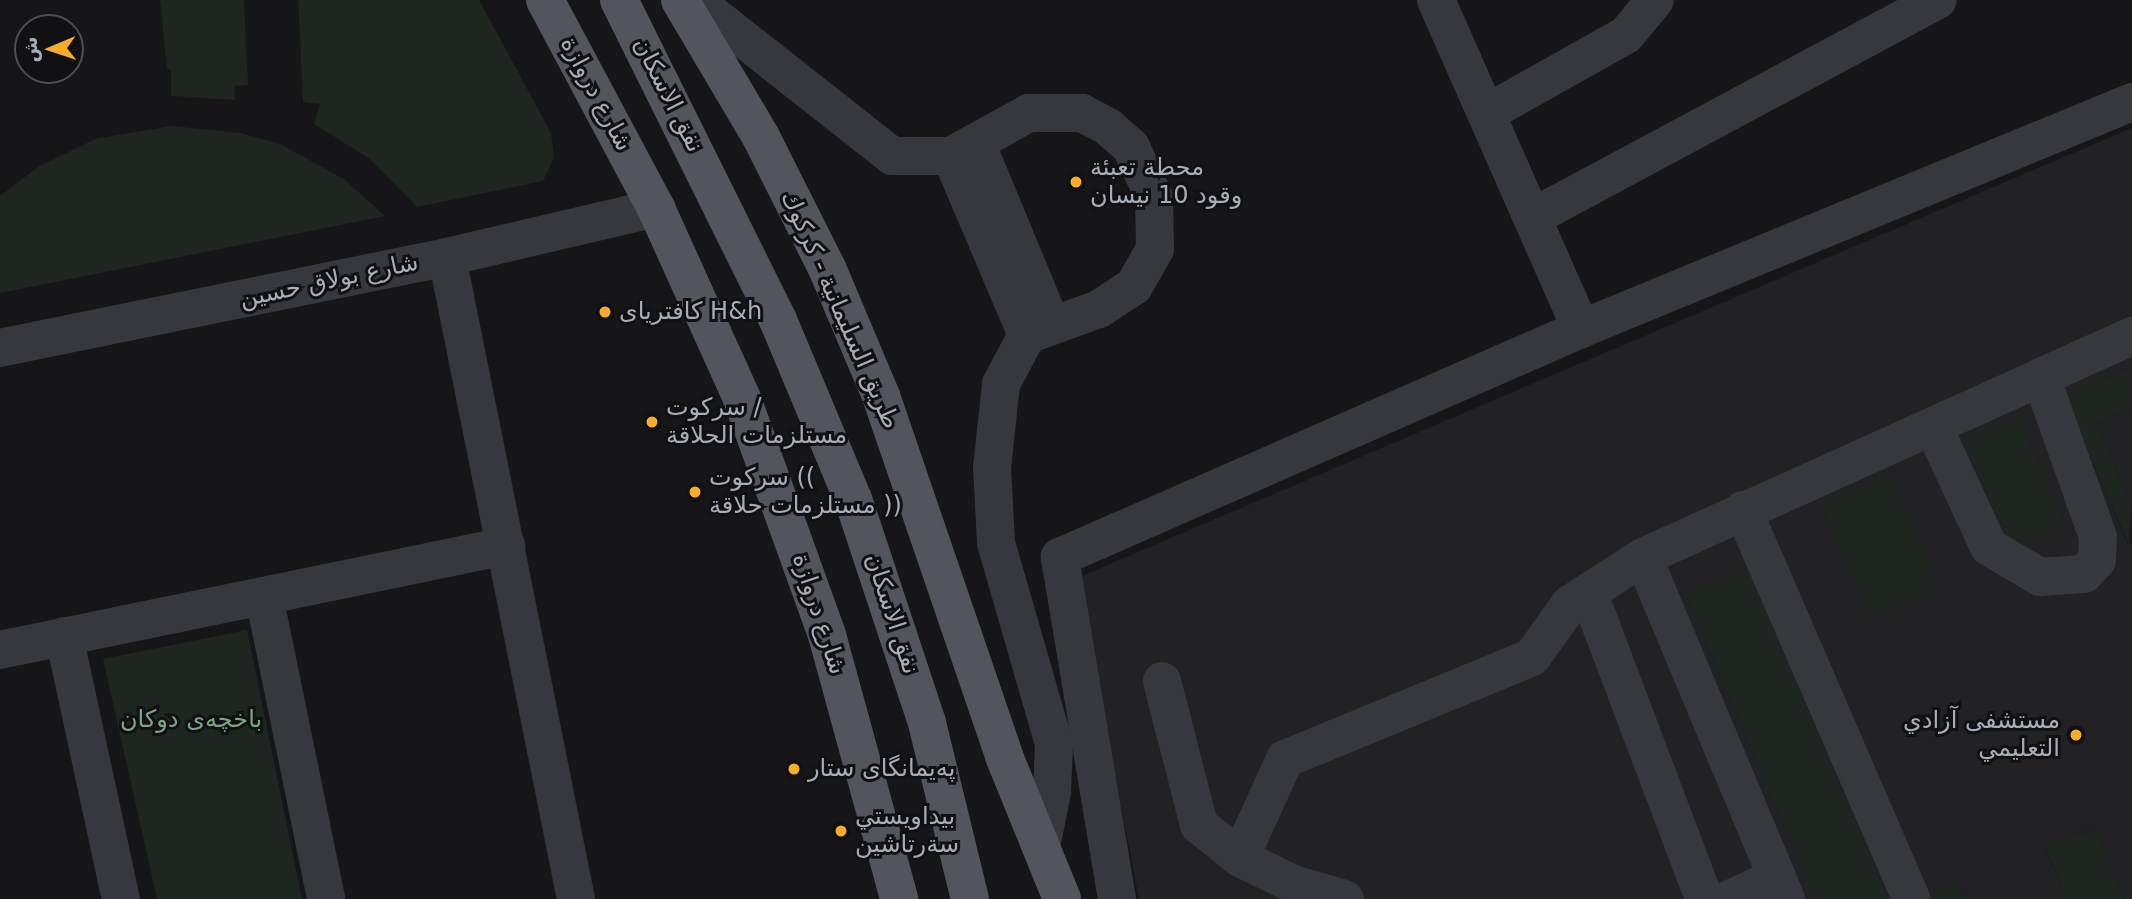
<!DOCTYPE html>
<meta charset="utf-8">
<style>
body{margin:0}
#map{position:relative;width:2132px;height:899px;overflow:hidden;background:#161618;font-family:"DejaVu Sans","Noto Naskh Arabic",sans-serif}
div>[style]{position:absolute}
.built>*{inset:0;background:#222225}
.green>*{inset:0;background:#1e261f;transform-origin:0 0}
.minor>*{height:38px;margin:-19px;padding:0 19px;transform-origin:19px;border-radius:19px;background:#37383d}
.major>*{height:38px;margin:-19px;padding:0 19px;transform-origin:19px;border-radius:19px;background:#53555c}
.dots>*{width:19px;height:19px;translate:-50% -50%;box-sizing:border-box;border:4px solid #111113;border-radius:50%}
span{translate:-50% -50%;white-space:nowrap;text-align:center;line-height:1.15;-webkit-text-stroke:6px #111113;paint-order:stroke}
.street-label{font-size:24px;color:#a7adb8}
.poi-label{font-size:24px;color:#a7adb8}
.left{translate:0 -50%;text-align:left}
.right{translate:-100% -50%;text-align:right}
.park-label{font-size:24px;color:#7ea47f}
.north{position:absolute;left:14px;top:14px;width:70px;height:70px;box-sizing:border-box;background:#111113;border:2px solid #4d4f55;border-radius:50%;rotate:268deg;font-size:19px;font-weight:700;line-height:28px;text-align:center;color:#a7adb8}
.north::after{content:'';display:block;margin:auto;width:24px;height:32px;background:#f6ad2f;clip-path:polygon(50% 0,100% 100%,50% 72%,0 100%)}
</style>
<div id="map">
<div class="built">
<div style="clip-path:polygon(2132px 128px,2132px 367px,2064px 397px,2128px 544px,2132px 543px,2132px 899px,2124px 899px,2093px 828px,2045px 849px,2067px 899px,1965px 899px,1958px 883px,1929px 896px,1931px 899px,1887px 899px,1747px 569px,1689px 601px,1816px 899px,1139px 899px,1077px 578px)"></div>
<div style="clip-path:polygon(2132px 408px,2132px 507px,2096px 423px)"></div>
</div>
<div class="green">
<div style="clip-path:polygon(160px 0,244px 0,248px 85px,234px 86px,235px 100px,171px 96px,171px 69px,167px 69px)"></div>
<div style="clip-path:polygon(298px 0,479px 0,551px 133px,554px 158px,543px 181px,417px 207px,370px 159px,314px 124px,320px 104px,303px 102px)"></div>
<div style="clip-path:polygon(172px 126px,241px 133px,280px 144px,344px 179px,385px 216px,0 293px,0 196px,38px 167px,95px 139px)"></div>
<div style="clip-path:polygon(2132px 367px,2132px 408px,2096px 423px,2132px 507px,2129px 545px,2064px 397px)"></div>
<div style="left:2017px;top:416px;width:120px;height:58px;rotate:66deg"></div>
<div style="left:1890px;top:474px;width:127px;height:74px;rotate:67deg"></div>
<div style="left:1748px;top:569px;width:358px;height:67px;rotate:67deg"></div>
<div style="clip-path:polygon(247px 630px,302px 899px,157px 899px,103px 659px)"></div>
<div style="clip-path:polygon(2094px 828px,2124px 899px,2067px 899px,2045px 848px)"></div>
<div style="clip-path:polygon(1958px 883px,1965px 899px,1931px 899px,1929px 895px)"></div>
</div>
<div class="minor">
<div style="left:694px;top:0;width:252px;rotate:38.2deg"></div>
<div style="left:892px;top:156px;width:59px"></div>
<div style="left:951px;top:156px;width:89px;rotate:-28.9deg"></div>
<div style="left:1029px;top:113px;width:53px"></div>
<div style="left:1082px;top:113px;width:30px;rotate:28deg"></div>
<div style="left:1108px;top:127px;width:30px;rotate:41deg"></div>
<div style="left:1131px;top:147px;width:55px;rotate:65.3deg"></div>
<div style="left:1154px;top:197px;width:52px;rotate:88.9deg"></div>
<div style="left:1155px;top:249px;width:43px;rotate:119.6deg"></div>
<div style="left:1134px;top:286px;width:42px;rotate:146.7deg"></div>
<div style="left:1099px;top:309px;width:77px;rotate:160.1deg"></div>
<div style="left:1027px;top:335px;width:55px;rotate:118deg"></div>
<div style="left:1001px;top:384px;width:84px;rotate:96.1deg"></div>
<div style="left:992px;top:468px;width:75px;rotate:86.9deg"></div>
<div style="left:996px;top:543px;width:209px;rotate:73.9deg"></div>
<div style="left:1054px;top:744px;width:48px;rotate:92.4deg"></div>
<div style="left:1052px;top:792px;width:51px;rotate:101.3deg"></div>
<div style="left:1436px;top:0;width:360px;rotate:66.2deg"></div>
<div style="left:1487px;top:113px;width:159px;rotate:-29.3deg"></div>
<div style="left:1626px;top:35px;width:45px;rotate:-50.4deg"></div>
<div style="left:977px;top:145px;width:194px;rotate:67.5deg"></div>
<div style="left:951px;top:156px;width:194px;rotate:67deg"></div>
<div style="left:1533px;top:217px;width:459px;rotate:-28.2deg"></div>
<div style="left:447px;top:257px;width:655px;rotate:78.64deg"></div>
<div style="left:0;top:348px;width:456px;rotate:-11.5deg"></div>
<div style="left:447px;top:257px;width:215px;rotate:-13.2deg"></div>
<div style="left:1933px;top:426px;width:133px;rotate:65.2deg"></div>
<div style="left:1989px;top:547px;width:59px;rotate:30.5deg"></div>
<div style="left:2040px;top:577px;width:44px;rotate:-3.9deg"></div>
<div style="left:2084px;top:574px;width:19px;rotate:-47deg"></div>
<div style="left:2097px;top:560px;width:23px;rotate:-88deg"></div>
<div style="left:2098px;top:537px;width:170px;rotate:-109.6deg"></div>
<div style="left:1743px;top:510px;width:424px;rotate:66.6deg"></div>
<div style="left:1643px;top:557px;width:371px;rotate:67.3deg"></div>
<div style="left:1589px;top:594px;width:326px;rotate:69.3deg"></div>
<div style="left:264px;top:596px;width:309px;rotate:78.4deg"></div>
<div style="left:64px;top:636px;width:269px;rotate:77.8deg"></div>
<div style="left:0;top:650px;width:517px;rotate:-11.61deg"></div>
<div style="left:1162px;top:681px;width:149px;rotate:75.6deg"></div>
<div style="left:1199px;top:825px;width:53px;rotate:38.8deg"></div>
<div style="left:1240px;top:858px;width:59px;rotate:26.1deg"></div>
<div style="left:1293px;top:884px;width:54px;rotate:16.1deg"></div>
<div style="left:1240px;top:858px;width:109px;rotate:-65.6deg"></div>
<div style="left:1285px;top:759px;width:267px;rotate:-22.4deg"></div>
<div style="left:1532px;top:657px;width:65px;rotate:-54.4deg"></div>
<div style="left:1570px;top:604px;width:87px;rotate:-32.8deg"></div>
<div style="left:1643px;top:557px;width:537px;rotate:-24.32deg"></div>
<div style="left:1117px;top:899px;width:347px;rotate:-99.5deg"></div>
<div style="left:1060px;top:557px;width:569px;rotate:-23.64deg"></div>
<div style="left:1581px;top:329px;width:596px;rotate:-22.39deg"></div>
<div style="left:1730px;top:899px;width:52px;rotate:-25.1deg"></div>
</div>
<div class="major">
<div style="left:545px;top:0;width:236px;rotate:61.9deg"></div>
<div style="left:656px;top:208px;width:206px;rotate:65.7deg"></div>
<div style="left:741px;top:396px;width:254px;rotate:70.2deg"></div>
<div style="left:827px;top:635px;width:274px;rotate:74.7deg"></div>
<div style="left:619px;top:0;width:357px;rotate:63.6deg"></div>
<div style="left:778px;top:320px;width:194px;rotate:67.3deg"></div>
<div style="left:853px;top:499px;width:236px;rotate:71.7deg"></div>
<div style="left:927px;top:723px;width:181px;rotate:76.3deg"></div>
<div style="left:680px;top:0;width:159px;rotate:59.4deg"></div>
<div style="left:761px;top:137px;width:147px;rotate:63.3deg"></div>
<div style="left:827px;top:268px;width:139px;rotate:67.1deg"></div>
<div style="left:881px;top:396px;width:380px;rotate:71.1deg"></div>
<div style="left:1004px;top:756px;width:154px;rotate:67.9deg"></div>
</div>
<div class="dots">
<div style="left:1076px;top:182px;background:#f6ad2f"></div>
<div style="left:605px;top:312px;background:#f6ad2f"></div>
<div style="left:652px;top:422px;background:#f6ad2f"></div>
<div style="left:695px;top:492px;background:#f6ad2f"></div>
<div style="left:2076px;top:735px;background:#f6ad2f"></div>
<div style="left:794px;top:769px;background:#f6ad2f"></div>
<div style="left:841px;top:831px;background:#f6ad2f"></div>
</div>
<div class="street-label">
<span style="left:596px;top:94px;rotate:62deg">شارع دروازة</span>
<span style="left:668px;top:95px;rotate:63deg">نفق الاسكان</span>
<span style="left:329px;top:281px;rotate:-12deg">شارع بولاق حسين</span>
<span style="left:840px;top:310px;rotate:66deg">طريق السليمانية - كركوك</span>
<span style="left:819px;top:614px;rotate:72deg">شارع دروازة</span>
<span style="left:892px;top:614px;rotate:72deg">نفق الاسكان</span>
</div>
<div class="poi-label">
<span class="left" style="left:1090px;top:182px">محطة تعبئة<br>وقود 10 نيسان</span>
<span class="left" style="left:619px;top:312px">کافتریای H&amp;h</span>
<span class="left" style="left:666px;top:422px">سركوت /<br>مستلزمات الحلاقة</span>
<span class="left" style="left:709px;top:492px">سركوت ((<br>مستلزمات حلاقة ))</span>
<span class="right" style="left:2060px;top:735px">مستشفى آزادي<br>التعليمي</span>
<span class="left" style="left:808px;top:769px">پەیمانگای ستار</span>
<span class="left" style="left:855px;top:831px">بيداويستي<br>سةرتاشين</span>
</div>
<div class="park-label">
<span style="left:191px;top:720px">باخچەی دوکان</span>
</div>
<div class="north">ش</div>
</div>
